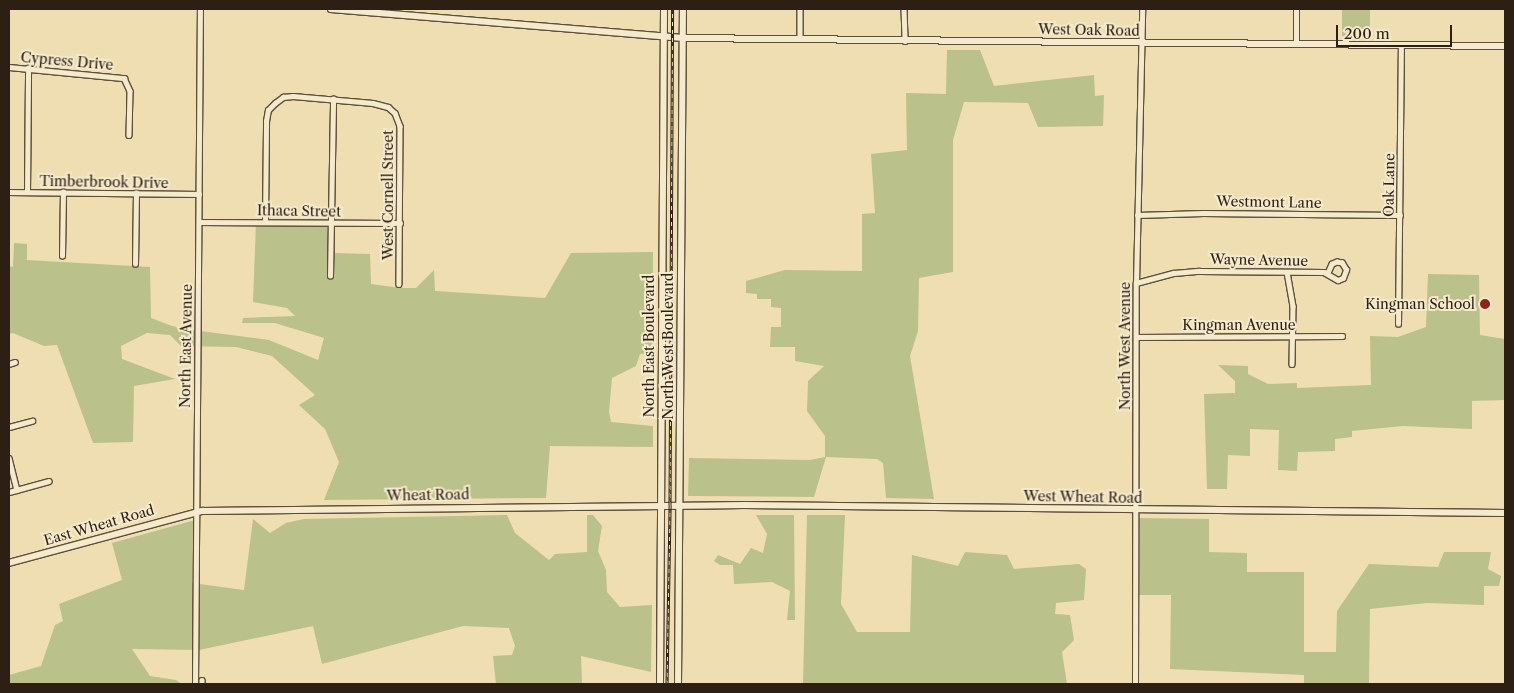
<!DOCTYPE html>
<style>
body{margin:0}
#map{position:relative;width:1514px;height:693px;overflow:hidden;background:#efdeb1;font-family:"Libre Caslon Text",serif}
div>[style]{position:absolute}
.green>*{inset:0;background:#bac18a}
.roads{filter:drop-shadow(1px 0 #5e4f3b) drop-shadow(-1px 0 #5e4f3b) drop-shadow(0 1px #5e4f3b) drop-shadow(0 -1px #5e4f3b)}
.minor>*{height:4.5px;margin:-2.25px;padding:0 2.25px;transform-origin:2.25px;border-radius:2.25px;background:#f5eacc}
.tertiary>*{height:5.5px;margin:-2.75px;padding:0 2.75px;transform-origin:2.75px;border-radius:2.75px;background:#f5eacc}
.secondary>*{height:6px;margin:-3px;padding:0 3px;transform-origin:3px;border-radius:3px;background:#f5eacc}
.rail>*{height:3px;margin-top:-1.5px;transform-origin:0;background:repeating-linear-gradient(90deg,#f5eacc 0 4px,#2d1f14 0 8px);box-sizing:border-box;border-block:1px solid #2d1f14}
.dots>*{width:14px;height:14px;translate:-50% -50%;box-sizing:border-box;border:2px solid #f5eacc;border-radius:50%}
span{translate:-50% -50%;white-space:nowrap;text-align:center;line-height:1.15;-webkit-text-stroke:4px #f5eacc;paint-order:stroke}
.street-label{font-size:14px;color:#2d1f14}
.poi-label{font-size:14px;color:#2d1f14}
.right{translate:-100% -50%;text-align:right}
.frame{position:absolute;inset:0;border:10px solid #2d1f14;pointer-events:none}
.scale{position:absolute;left:1336px;top:25px;width:116px;height:22px;box-sizing:border-box;border:2px solid #2d1f14;border-top:0;padding-left:6px;font-size:15px;line-height:18px;white-space:nowrap;color:#2d1f14;-webkit-text-stroke:4px #f5eacc;paint-order:stroke}
</style>
<div id="map">
<div class="green">
<div style="clip-path:polygon(1336px 9px,1370px 9px,1370px 36px,1342px 36px,1342px 10px)"></div>
<div style="clip-path:polygon(947px 50px,980px 50px,994px 86px,1094px 75px,1095px 96px,1104px 95px,1103px 126px,1038px 127px,1028px 103px,964px 102px,953px 140px,953px 272px,919px 278px,918px 331px,910px 356px,934px 499px,886px 498px,883px 463px,877px 459px,826px 457px,814px 497px,688px 496px,689px 458px,810px 460px,825px 457px,825px 436px,807px 411px,808px 381px,824px 366px,795px 361px,795px 347px,770px 347px,771px 327px,781px 327px,781px 308px,771px 307px,771px 299px,757px 299px,757px 294px,746px 293px,746px 281px,785px 270px,862px 271px,862px 214px,875px 213px,871px 154px,907px 150px,906px 93px,946px 94px)"></div>
<div style="clip-path:polygon(256px 222px,331px 223px,333px 253px,370px 254px,371px 284px,400px 288px,416px 288px,434px 270px,435px 291px,545px 298px,571px 253px,653px 252px,653px 353px,640px 354px,636px 366px,612px 378px,609px 412px,611px 422px,653px 426px,653px 447px,550px 446px,546px 498px,324px 500px,339px 462px,325px 429px,299px 405px,315px 395px,272px 356px,236px 347px,181px 346px,170px 335px,147px 333px,121px 346px,122px 359px,175px 379px,134px 386px,133px 442px,93px 443px,57px 345px,44px 346px,13px 333px,9px 334px,9px 266px,13px 267px,14px 243px,27px 244px,27px 260px,150px 267px,151px 318px,172px 326px,200px 331px,269px 340px,318px 360px,324px 338px,275px 323px,242px 323px,243px 318px,295px 316px,287px 308px,253px 302px)"></div>
<div style="clip-path:polygon(1428px 274px,1479px 275px,1480px 335px,1505px 339px,1505px 400px,1472px 401px,1472px 429px,1403px 426px,1352px 431px,1352px 437px,1335px 439px,1335px 451px,1298px 452px,1297px 471px,1278px 470px,1279px 430px,1250px 429px,1250px 456px,1228px 455px,1227px 489px,1207px 489px,1204px 394px,1235px 393px,1235px 381px,1218px 365px,1248px 366px,1248px 374px,1268px 384px,1297px 383px,1297px 388px,1371px 385px,1370px 336px,1398px 337px,1426px 327px)"></div>
<div style="clip-path:polygon(507px 515px,515px 533px,549px 560px,555px 554px,587px 552px,587px 515px,593px 515px,602px 526px,598px 551px,606px 570px,607px 592px,620px 607px,652px 605px,651px 672px,581px 656px,582px 684px,496px 684px,493px 656px,512px 655px,515px 646px,509px 628px,463px 626px,322px 664px,313px 626px,199px 650px,132px 649px,150px 676px,176px 680px,182px 684px,9px 684px,9px 675px,41px 666px,55px 625px,63px 621px,59px 604px,122px 580px,112px 543px,195px 520px,192px 583px,244px 590px,253px 519px,270px 533px,286px 523px,304px 519px)"></div>
<div style="clip-path:polygon(756px 515px,794px 515px,795px 620px,787px 620px,790px 591px,772px 582px,734px 584px,733px 565px,720px 565px,714px 561px,718px 555px,740px 564px,751px 548px,763px 553px,767px 534px)"></div>
<div style="clip-path:polygon(807px 515px,845px 515px,841px 604px,857px 632px,910px 632px,912px 555px,958px 566px,965px 552px,1007px 555px,1014px 569px,1079px 564px,1086px 569px,1084px 600px,1056px 603px,1055px 614px,1070px 615px,1074px 640px,1062px 652px,1067px 684px,803px 684px)"></div>
<div style="clip-path:polygon(1136px 518px,1209px 519px,1209px 552px,1247px 553px,1247px 572px,1304px 572px,1304px 652px,1336px 652px,1337px 611px,1369px 564px,1438px 567px,1444px 552px,1491px 552px,1488px 569px,1501px 576px,1499px 586px,1484px 586px,1484px 605px,1427px 603px,1370px 609px,1369px 684px,1304px 684px,1304px 675px,1170px 669px,1171px 595px,1135px 595px)"></div>
</div>
<div class="roads">
<div class="minor">
<div style="left:800px;top:9px;width:30px;rotate:90deg"></div>
<div style="left:904px;top:9px;width:32px;rotate:88deg"></div>
<div style="left:1296px;top:44px;width:35px;rotate:-90deg"></div>
<div style="left:9px;top:67px;width:116px;rotate:5.5deg"></div>
<div style="left:124px;top:78px;width:14px;rotate:65deg"></div>
<div style="left:130px;top:91px;width:44px;rotate:91.3deg"></div>
<div style="left:9px;top:192px;width:190px;rotate:0.6deg"></div>
<div style="left:27px;top:192px;width:124px;rotate:-89.5deg"></div>
<div style="left:1137px;top:215px;width:66px;rotate:-1.7deg"></div>
<div style="left:1203px;top:213px;width:197px;rotate:0.6deg"></div>
<div style="left:199px;top:222px;width:201px;rotate:0.3deg"></div>
<div style="left:265px;top:222px;width:101px;rotate:-89.4deg"></div>
<div style="left:266px;top:121px;width:11px;rotate:-80deg"></div>
<div style="left:268px;top:110px;width:10px;rotate:-45deg"></div>
<div style="left:275px;top:103px;width:10px;rotate:-37deg"></div>
<div style="left:283px;top:97px;width:10px;rotate:-6deg"></div>
<div style="left:293px;top:96px;width:80px;rotate:5deg"></div>
<div style="left:373px;top:103px;width:16px;rotate:15deg"></div>
<div style="left:388px;top:107px;width:9px;rotate:41deg"></div>
<div style="left:395px;top:113px;width:14px;rotate:69deg"></div>
<div style="left:400px;top:126px;width:158px;rotate:90.4deg"></div>
<div style="left:62px;top:256px;width:64px;rotate:-89.1deg"></div>
<div style="left:135px;top:264px;width:71px;rotate:-89.2deg"></div>
<div style="left:1287px;top:272px;width:35px;rotate:80deg"></div>
<div style="left:1293px;top:306px;width:58px;rotate:91deg"></div>
<div style="left:330px;top:276px;width:177px;rotate:-89deg"></div>
<div style="left:1136px;top:283px;width:39px;rotate:-15deg"></div>
<div style="left:1174px;top:273px;width:25px;rotate:-5deg"></div>
<div style="left:1199px;top:271px;width:125px;rotate:0.5deg"></div>
<div style="left:1324px;top:272px;width:16px;rotate:30deg"></div>
<div style="left:1338px;top:280px;width:5px;rotate:-22deg"></div>
<div style="left:1343px;top:278px;width:9px;rotate:-69deg"></div>
<div style="left:1346px;top:270px;width:8px;rotate:-120deg"></div>
<div style="left:1342px;top:263px;width:5px;rotate:-169deg"></div>
<div style="left:1337px;top:262px;width:5px;rotate:158deg"></div>
<div style="left:1332px;top:264px;width:10px;rotate:114deg"></div>
<div style="left:1398px;top:324px;width:278px;rotate:-89.4deg"></div>
<div style="left:1136px;top:337px;width:206px;rotate:-0.3deg"></div>
<div style="left:9px;top:364px;width:6px;rotate:-18deg"></div>
<div style="left:9px;top:427px;width:24px;rotate:-15deg"></div>
<div style="left:9px;top:458px;width:33px;rotate:76deg"></div>
<div style="left:9px;top:492px;width:41px;rotate:-15.4deg"></div>
<div style="left:202px;top:680px;width:4px;rotate:90deg"></div>
<div style="left:195px;top:684px;width:675px;rotate:-89.58deg"></div>
<div style="left:1135px;top:684px;width:401px;rotate:-89.9deg"></div>
<div style="left:1136px;top:283px;width:274px;rotate:-88.7deg"></div>
</div>
<div class="tertiary">
<div style="left:331px;top:9px;width:353px;rotate:4.7deg"></div>
<div style="left:683px;top:38px;width:822px;rotate:0.56deg"></div>
<div style="left:9px;top:563px;width:200px;rotate:-15.1deg"></div>
<div style="left:202px;top:511px;width:542px;rotate:-0.63deg"></div>
<div style="left:744px;top:505px;width:761px;rotate:0.6deg"></div>
</div>
<div class="secondary">
<div style="left:660px;top:684px;width:675px;rotate:-89.66deg"></div>
<div style="left:678px;top:684px;width:675px;rotate:-89.58deg"></div>
</div>
</div>
<div class="rail">
<div style="left:667px;top:684px;width:179px;rotate:-89deg"></div>
<div style="left:670px;top:505px;width:496px;rotate:-89.7deg"></div>
</div>
<div class="dots">
<div style="left:1485px;top:304px;background:#8f2418"></div>
</div>
<div class="street-label">
<span style="left:1089px;top:30px;rotate:1deg">West Oak Road</span>
<span style="left:67px;top:61px;rotate:5deg">Cypress Drive</span>
<span style="left:104px;top:182px;rotate:1deg">Timberbrook Drive</span>
<span style="left:1389px;top:185px;rotate:-89deg">Oak Lane</span>
<span style="left:388px;top:195px;rotate:-90deg">West Cornell Street</span>
<span style="left:1269px;top:202px;rotate:1deg">Westmont Lane</span>
<span style="left:299px;top:211px;rotate:1deg">Ithaca Street</span>
<span style="left:1259px;top:260px;rotate:1deg">Wayne Avenue</span>
<span style="left:1239px;top:325px">Kingman Avenue</span>
<span style="left:186px;top:346px;rotate:-89deg">North East Avenue</span>
<span style="left:649px;top:346px;rotate:-90deg">North East Boulevard</span>
<span style="left:668px;top:346px;rotate:-90deg">North West Boulevard</span>
<span style="left:1125px;top:346px;rotate:-90deg">North West Avenue</span>
<span style="left:428px;top:495px;rotate:-1deg">Wheat Road</span>
<span style="left:1083px;top:497px;rotate:1deg">West Wheat Road</span>
<span style="left:99px;top:525px;rotate:-16deg">East Wheat Road</span>
</div>
<div class="poi-label">
<span class="right" style="left:1475px;top:304px">Kingman School</span>
</div>
<div class="frame"></div>
<div class="scale">200 m</div>
</div>
